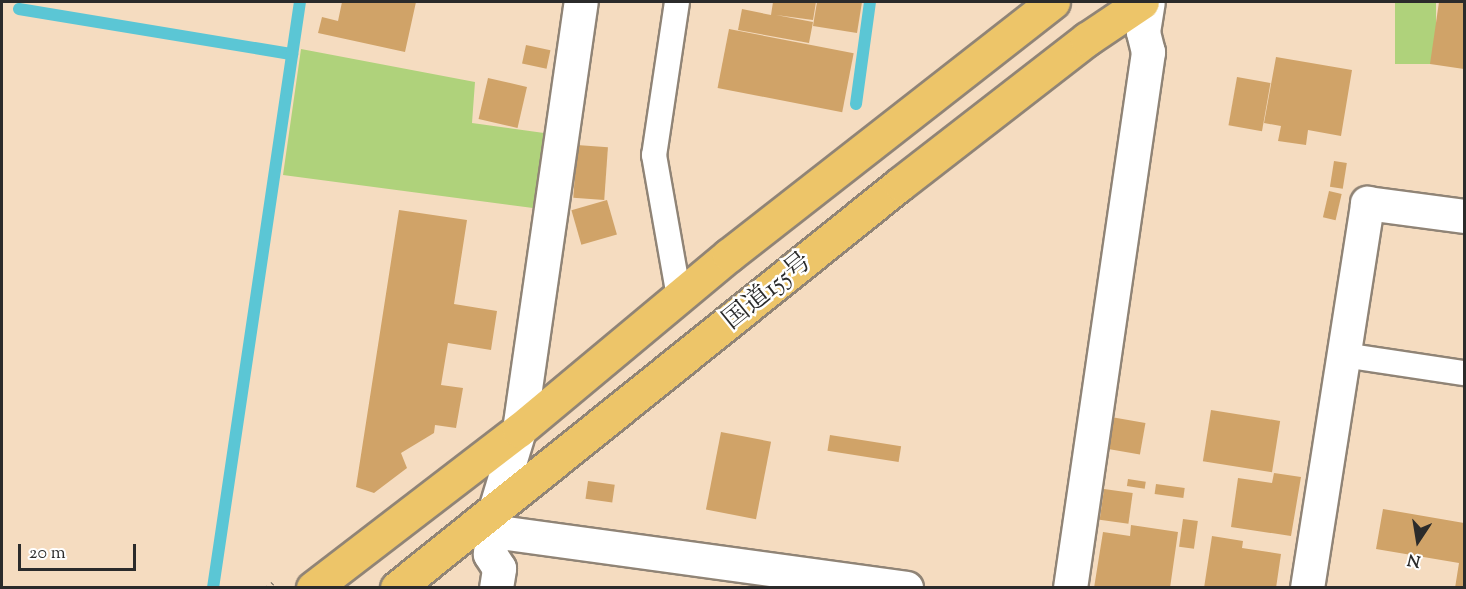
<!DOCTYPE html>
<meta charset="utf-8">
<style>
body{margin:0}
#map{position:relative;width:1466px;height:589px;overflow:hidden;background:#f5dcc0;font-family:"Sorts Mill Goudy","Noto Serif JP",serif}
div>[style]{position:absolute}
.green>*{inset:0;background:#afd27b;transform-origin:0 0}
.stream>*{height:12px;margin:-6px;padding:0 6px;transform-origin:6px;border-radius:6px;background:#5bc6d5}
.building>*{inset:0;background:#d0a368;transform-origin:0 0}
.path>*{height:4px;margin-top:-2px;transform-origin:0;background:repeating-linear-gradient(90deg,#908476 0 1.5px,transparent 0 6px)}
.roads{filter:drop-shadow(2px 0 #908476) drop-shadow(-2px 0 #908476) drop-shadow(0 2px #908476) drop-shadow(0 -2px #908476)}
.lane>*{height:24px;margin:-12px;padding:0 12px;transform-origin:12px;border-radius:12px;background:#fff}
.street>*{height:33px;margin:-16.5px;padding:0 16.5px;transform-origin:16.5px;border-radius:16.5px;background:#fff}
.highway>*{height:33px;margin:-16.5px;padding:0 16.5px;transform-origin:16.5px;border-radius:16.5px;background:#edc569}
span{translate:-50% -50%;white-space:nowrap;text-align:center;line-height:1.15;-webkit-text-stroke:5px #fff;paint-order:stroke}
.street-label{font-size:26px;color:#2b2b2b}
.frame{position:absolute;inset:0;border:3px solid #2b2b2b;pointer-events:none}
.north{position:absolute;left:1388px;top:511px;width:60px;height:60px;-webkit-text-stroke:4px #fff;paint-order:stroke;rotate:192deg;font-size:16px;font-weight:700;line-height:24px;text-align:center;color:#2b2b2b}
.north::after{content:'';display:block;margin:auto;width:21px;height:27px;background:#2b2b2b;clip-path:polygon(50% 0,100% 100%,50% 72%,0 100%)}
.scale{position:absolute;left:18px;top:544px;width:118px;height:27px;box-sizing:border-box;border:3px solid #2b2b2b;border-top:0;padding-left:8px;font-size:18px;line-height:21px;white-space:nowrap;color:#2b2b2b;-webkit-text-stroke:4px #fff;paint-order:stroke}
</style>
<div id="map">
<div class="green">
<div style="left:1395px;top:2px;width:41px;height:62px"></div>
<div style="clip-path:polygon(301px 49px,475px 82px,472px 123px,544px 133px,533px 208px,283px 175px)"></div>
</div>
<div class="stream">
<div style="left:19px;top:9px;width:277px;rotate:9.4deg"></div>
<div style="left:856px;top:104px;width:103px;rotate:-82.2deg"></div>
<div style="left:213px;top:588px;width:592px;rotate:-81.56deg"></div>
</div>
<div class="building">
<div style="clip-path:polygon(342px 2px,416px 2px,405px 52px,318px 33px,322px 17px,338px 21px)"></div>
<div style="clip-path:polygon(773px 2px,816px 2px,813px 20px,776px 15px,813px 22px,809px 43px,738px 30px,742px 9px,771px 15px)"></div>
<div style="clip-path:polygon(817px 2px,862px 2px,857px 33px,813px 26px)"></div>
<div style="clip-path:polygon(1439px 2px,1464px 2px,1464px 69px,1430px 64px)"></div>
<div style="left:729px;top:29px;width:127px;height:60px;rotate:11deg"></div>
<div style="left:526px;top:45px;width:25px;height:19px;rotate:12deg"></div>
<div style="clip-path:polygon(1276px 57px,1352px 70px,1341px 136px,1308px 130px,1306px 145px,1278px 141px,1281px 126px,1264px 123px)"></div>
<div style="left:1237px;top:77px;width:34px;height:49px;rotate:10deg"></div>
<div style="left:488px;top:78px;width:40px;height:42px;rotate:13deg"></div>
<div style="left:577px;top:145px;width:31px;height:53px;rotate:4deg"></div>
<div style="left:1334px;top:161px;width:13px;height:26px;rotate:9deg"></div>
<div style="left:1329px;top:191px;width:13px;height:27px;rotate:13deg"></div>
<div style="left:607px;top:200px;width:36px;height:37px;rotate:74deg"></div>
<div style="clip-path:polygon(399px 210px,467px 220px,454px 304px,497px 311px,491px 350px,448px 343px,441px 385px,463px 388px,456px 428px,435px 425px,434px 433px,401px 453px,407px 468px,374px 493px,356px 487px)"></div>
<div style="left:1211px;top:410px;width:70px;height:52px;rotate:9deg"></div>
<div style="left:1111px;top:417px;width:35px;height:32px;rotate:10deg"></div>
<div style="left:721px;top:432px;width:51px;height:79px;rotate:11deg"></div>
<div style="left:830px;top:435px;width:72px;height:16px;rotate:9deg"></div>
<div style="clip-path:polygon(1274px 473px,1301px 477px,1291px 536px,1231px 527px,1238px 478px,1272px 483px)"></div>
<div style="left:1128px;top:479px;width:18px;height:7px;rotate:9deg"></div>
<div style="left:588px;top:481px;width:27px;height:18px;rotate:8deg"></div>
<div style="left:1156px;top:484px;width:29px;height:10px;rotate:8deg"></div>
<div style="left:1104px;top:489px;width:29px;height:31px;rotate:8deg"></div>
<div style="clip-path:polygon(1383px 509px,1464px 523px,1464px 588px,1455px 588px,1459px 563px,1376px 549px)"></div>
<div style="left:1183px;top:519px;width:15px;height:28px;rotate:8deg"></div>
<div style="clip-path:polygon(1131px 525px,1178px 532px,1170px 588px,1094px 588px,1103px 532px,1130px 536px)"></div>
<div style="clip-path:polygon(1212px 536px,1243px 541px,1242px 548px,1281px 554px,1276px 588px,1204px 588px)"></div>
</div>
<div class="path">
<div style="left:267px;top:588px;width:11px;rotate:-38deg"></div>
</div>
<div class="roads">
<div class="lane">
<div style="left:677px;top:2px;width:155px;rotate:98.5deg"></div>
<div style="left:654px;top:155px;width:144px;rotate:80deg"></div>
<div style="left:1343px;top:355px;width:122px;rotate:8.5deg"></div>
</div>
<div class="street">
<div style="left:492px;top:531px;width:418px;rotate:7.8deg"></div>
<div style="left:496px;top:588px;width:20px;rotate:-81deg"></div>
<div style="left:499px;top:568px;width:17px;rotate:-123deg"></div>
<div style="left:490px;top:554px;width:41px;rotate:-84.4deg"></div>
<div style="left:494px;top:513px;width:87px;rotate:-73.2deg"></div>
<div style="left:519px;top:430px;width:432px;rotate:-81.8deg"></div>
<div style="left:1070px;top:588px;width:542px;rotate:-81.72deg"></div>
<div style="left:1148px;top:52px;width:21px;rotate:-104deg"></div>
<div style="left:1143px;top:32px;width:30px;rotate:-81deg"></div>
<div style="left:1307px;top:588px;width:390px;rotate:-81.1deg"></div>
<div style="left:1367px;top:203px;width:98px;rotate:7.6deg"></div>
</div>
<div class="highway">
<div style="left:313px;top:588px;width:260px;rotate:-37.5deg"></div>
<div style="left:519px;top:430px;width:273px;rotate:-39.8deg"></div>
<div style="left:729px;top:255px;width:411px;rotate:-38deg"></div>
<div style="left:397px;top:588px;width:645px;rotate:-38.77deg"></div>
<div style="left:900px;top:184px;width:237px;rotate:-37.8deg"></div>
<div style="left:1087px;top:39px;width:66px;rotate:-33.9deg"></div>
</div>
</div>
<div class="street-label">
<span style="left:768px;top:292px;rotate:-39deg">国道155号</span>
</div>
<div class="frame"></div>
<div class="north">N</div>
<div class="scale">20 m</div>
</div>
